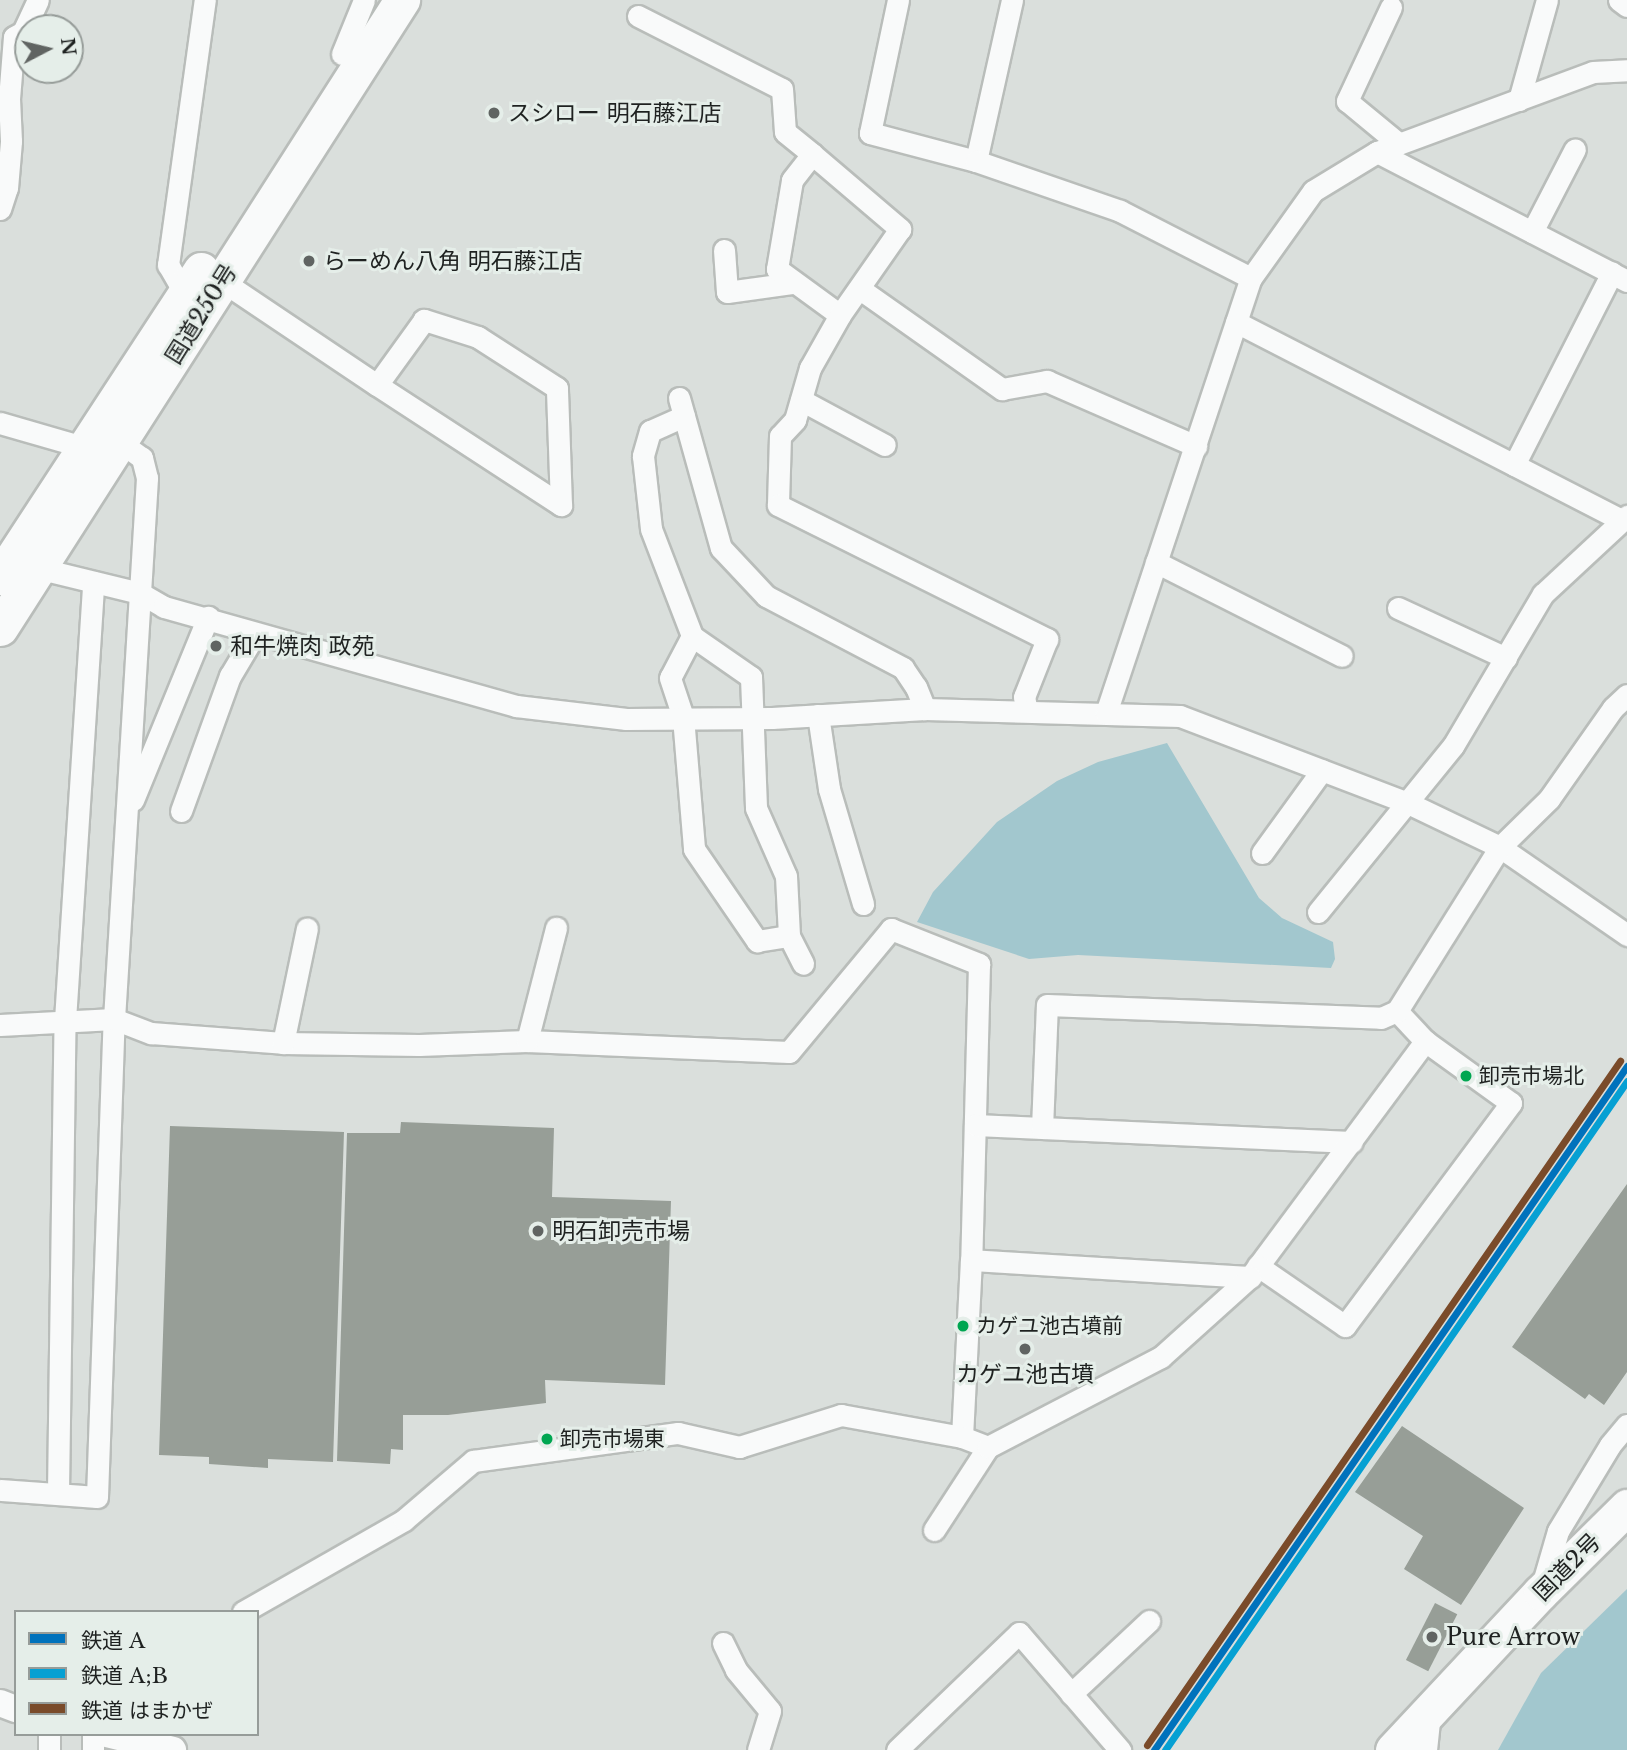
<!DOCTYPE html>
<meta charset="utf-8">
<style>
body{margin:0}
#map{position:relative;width:1627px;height:1750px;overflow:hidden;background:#dadfdc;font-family:"Libre Baskerville","Noto Sans JP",serif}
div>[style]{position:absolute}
.water>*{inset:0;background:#a2c7ce}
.building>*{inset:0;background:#979e97;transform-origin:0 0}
.roads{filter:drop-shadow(2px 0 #b9bdba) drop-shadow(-2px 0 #b9bdba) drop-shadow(0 2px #b9bdba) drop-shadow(0 -2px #b9bdba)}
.minor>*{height:21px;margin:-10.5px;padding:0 10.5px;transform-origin:10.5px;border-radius:10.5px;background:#f9fafa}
.tertiary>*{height:26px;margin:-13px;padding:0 13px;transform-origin:13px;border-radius:13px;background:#f9fafa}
.trunk>*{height:35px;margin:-17.5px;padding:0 17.5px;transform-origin:17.5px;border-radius:17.5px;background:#f9fafa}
.rail-1>*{height:7px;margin:-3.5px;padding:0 3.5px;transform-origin:3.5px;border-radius:3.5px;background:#0072bc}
.rail-2>*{height:7px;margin:-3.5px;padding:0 3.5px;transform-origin:3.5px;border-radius:3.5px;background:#06a0d3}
.rail-3>*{height:7px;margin:-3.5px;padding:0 3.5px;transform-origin:3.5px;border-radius:3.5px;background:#7a4b2a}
.dots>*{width:19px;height:19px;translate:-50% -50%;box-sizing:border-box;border:4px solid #e5eee9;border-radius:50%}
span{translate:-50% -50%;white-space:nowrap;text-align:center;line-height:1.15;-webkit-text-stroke:6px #e5eee9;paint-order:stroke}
.bus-label{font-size:21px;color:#1f2221}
.left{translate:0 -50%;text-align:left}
.poi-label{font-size:23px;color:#1f2221}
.street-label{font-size:23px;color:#1f2221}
.legend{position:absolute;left:14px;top:1610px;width:245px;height:126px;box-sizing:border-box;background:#e5eee9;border:2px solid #969c99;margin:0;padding:9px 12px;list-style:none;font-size:21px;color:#1f2221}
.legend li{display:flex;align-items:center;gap:14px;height:35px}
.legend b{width:35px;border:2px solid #969c99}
.north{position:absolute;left:14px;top:14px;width:70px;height:70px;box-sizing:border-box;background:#e5eee9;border:2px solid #969c99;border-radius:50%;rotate:83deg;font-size:19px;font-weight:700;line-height:28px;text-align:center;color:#1f2221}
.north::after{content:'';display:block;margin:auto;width:24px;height:32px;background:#606462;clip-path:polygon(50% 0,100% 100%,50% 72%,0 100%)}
</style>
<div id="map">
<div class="water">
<div style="clip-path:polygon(1167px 743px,1259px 898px,1282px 918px,1333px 942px,1335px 959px,1331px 968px,1078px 955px,1029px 959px,917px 922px,933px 892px,997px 822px,1057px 781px,1098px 762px)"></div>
<div style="clip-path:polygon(1627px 1589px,1627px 1750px,1498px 1750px,1541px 1673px)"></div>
</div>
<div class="building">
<div style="clip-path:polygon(401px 1122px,554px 1128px,552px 1197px,671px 1201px,665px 1385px,545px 1380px,546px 1403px,448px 1415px,403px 1415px,403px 1450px,391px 1449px,390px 1464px,337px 1461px,347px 1133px,400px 1133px)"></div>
<div style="clip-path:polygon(170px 1126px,344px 1132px,333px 1462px,268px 1459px,268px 1468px,209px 1464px,209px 1457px,159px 1455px)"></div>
<div style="clip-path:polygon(1627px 1184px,1627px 1372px,1604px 1405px,1589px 1394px,1585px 1399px,1512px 1347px)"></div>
<div style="clip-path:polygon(1402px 1426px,1524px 1508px,1461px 1605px,1404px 1569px,1423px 1536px,1355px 1492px)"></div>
<div style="left:1435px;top:1603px;width:25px;height:64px;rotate:27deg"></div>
</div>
<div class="roads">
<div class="minor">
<div style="left:898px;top:0;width:136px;rotate:101.9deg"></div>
<div style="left:870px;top:133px;width:110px;rotate:14.8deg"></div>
<div style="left:1012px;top:0;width:165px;rotate:102.6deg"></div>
<div style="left:976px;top:161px;width:152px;rotate:19.1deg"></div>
<div style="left:1120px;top:211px;width:147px;rotate:27.1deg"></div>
<div style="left:1619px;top:0;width:10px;rotate:37deg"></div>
<div style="left:1391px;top:7px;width:104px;rotate:115.1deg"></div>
<div style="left:1347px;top:101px;width:67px;rotate:39.6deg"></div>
<div style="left:638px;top:16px;width:161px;rotate:26.9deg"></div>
<div style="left:782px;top:89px;width:43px;rotate:86deg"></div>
<div style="left:785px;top:132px;width:35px;rotate:39deg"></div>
<div style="left:342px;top:54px;width:58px;rotate:-67.8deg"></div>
<div style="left:1519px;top:100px;width:104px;rotate:-74.4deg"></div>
<div style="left:1377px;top:152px;width:281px;rotate:27.3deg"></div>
<div style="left:0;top:209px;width:22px;rotate:-72deg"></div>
<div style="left:7px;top:188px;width:47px;rotate:-85.1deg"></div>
<div style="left:11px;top:141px;width:42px;rotate:-92.7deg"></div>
<div style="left:9px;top:99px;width:62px;rotate:-85.4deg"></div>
<div style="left:14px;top:37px;width:10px;rotate:-29deg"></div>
<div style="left:23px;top:32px;width:35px;rotate:-65deg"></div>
<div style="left:1532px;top:232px;width:93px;rotate:-62.6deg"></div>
<div style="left:724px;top:250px;width:42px;rotate:85.9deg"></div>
<div style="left:727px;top:292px;width:67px;rotate:-7.8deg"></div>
<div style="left:222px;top:281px;width:187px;rotate:33.9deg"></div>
<div style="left:377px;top:385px;width:220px;rotate:33.1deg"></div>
<div style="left:561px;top:505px;width:117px;rotate:-92deg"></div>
<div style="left:557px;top:388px;width:94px;rotate:-147.2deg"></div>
<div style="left:478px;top:337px;width:57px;rotate:-162.5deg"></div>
<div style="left:424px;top:320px;width:80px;rotate:125.9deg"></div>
<div style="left:860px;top:289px;width:174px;rotate:35.2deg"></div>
<div style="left:1002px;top:389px;width:46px;rotate:-10.1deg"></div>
<div style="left:1047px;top:381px;width:163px;rotate:23.6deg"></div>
<div style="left:185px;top:294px;width:34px;rotate:-120deg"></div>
<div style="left:168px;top:265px;width:268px;rotate:-82.1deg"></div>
<div style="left:840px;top:315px;width:78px;rotate:-143.9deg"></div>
<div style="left:777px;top:269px;width:90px;rotate:-80.4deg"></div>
<div style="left:792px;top:180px;width:33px;rotate:-52deg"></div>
<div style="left:812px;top:154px;width:116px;rotate:40.4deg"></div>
<div style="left:900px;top:229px;width:105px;rotate:124.9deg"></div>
<div style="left:840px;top:315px;width:61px;rotate:119.5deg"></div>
<div style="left:810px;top:368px;width:54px;rotate:106.1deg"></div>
<div style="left:795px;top:420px;width:22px;rotate:133deg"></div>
<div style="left:780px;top:436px;width:69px;rotate:91.7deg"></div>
<div style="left:778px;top:505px;width:301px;rotate:26.5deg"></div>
<div style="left:1047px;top:639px;width:62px;rotate:111.6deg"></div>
<div style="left:1024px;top:697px;width:14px;rotate:78deg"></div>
<div style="left:1236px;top:322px;width:434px;rotate:27.2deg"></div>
<div style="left:679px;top:398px;width:156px;rotate:74.4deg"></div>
<div style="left:721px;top:548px;width:66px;rotate:46.8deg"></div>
<div style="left:766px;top:596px;width:155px;rotate:27.7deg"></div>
<div style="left:903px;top:668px;width:23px;rotate:56deg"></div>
<div style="left:916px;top:687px;width:24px;rotate:68deg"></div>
<div style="left:801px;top:400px;width:95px;rotate:28.2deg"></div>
<div style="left:684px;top:416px;width:37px;rotate:156deg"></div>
<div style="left:650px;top:431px;width:26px;rotate:106deg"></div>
<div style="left:643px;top:456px;width:73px;rotate:83.7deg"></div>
<div style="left:651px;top:529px;width:115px;rotate:69deg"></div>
<div style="left:692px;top:636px;width:47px;rotate:117.6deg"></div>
<div style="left:670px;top:678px;width:41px;rotate:71.6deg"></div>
<div style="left:683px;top:717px;width:132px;rotate:85.2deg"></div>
<div style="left:694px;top:849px;width:112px;rotate:55.6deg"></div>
<div style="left:757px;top:941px;width:32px;rotate:-9deg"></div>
<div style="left:0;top:423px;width:86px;rotate:16.1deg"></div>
<div style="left:1514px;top:465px;width:216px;rotate:-63deg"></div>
<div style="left:1156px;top:562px;width:208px;rotate:26.8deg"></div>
<div style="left:29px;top:566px;width:114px;rotate:13.7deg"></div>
<div style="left:140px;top:593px;width:28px;rotate:30deg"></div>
<div style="left:164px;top:607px;width:366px;rotate:15.7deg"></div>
<div style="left:516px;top:706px;width:111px;rotate:6.7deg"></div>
<div style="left:626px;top:719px;width:146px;rotate:-0.4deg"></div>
<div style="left:772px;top:718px;width:153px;rotate:-3.4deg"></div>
<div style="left:925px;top:709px;width:255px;rotate:1.6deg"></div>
<div style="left:1180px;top:716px;width:244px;rotate:20.9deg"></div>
<div style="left:1408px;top:803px;width:102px;rotate:25.6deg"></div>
<div style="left:1500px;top:847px;width:155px;rotate:34.7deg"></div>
<div style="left:1398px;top:608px;width:119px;rotate:24.8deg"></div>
<div style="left:692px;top:636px;width:72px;rotate:34.8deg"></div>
<div style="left:751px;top:677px;width:131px;rotate:87.8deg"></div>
<div style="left:756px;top:808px;width:74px;rotate:66.2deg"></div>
<div style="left:786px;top:876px;width:60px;rotate:87.1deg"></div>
<div style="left:789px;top:936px;width:31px;rotate:63deg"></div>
<div style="left:1106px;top:713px;width:459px;rotate:-71.6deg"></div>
<div style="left:1251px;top:278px;width:107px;rotate:-54.5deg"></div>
<div style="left:1313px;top:191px;width:75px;rotate:-31.4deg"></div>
<div style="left:1377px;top:152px;width:230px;rotate:-20.3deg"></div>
<div style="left:1593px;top:72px;width:34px;rotate:-3deg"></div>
<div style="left:818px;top:715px;width:75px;rotate:81.5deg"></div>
<div style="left:829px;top:789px;width:120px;rotate:73.5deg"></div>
<div style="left:133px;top:800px;width:198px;rotate:-67.7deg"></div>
<div style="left:181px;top:811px;width:144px;rotate:-70.1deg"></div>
<div style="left:230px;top:676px;width:49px;rotate:-59.2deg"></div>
<div style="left:1262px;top:853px;width:102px;rotate:-54.1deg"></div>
<div style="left:1318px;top:912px;width:214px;rotate:-50.9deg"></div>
<div style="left:1453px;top:746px;width:177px;rotate:-59.4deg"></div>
<div style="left:1543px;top:594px;width:115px;rotate:-42.9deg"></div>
<div style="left:1397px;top:1011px;width:41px;rotate:47deg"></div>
<div style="left:0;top:1025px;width:114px;rotate:-3deg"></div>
<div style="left:114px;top:1019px;width:40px;rotate:21deg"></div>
<div style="left:151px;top:1033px;width:132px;rotate:4.3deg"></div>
<div style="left:283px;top:1043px;width:136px;rotate:0.8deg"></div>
<div style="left:419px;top:1045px;width:108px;rotate:-2.1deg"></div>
<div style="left:527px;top:1041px;width:262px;rotate:2.4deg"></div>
<div style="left:789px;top:1052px;width:160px;rotate:-50.3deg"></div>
<div style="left:891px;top:929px;width:95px;rotate:21.7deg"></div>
<div style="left:979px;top:964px;width:296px;rotate:91.5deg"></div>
<div style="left:527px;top:1041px;width:117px;rotate:-75.6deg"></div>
<div style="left:283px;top:1043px;width:117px;rotate:-78.2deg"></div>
<div style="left:975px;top:1125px;width:377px;rotate:2.6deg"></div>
<div style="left:1042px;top:1128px;width:123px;rotate:-87.7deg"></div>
<div style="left:1047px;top:1005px;width:334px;rotate:2.2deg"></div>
<div style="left:1381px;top:1018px;width:17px;rotate:-24deg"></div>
<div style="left:1397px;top:1011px;width:194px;rotate:-57.9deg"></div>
<div style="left:1500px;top:847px;width:69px;rotate:-44.4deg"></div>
<div style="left:1549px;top:799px;width:111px;rotate:-54.9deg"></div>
<div style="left:1613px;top:708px;width:19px;rotate:-43deg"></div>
<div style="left:962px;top:1437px;width:177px;rotate:-87.1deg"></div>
<div style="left:971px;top:1260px;width:280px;rotate:3.5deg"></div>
<div style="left:1250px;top:1277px;width:294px;rotate:-53.4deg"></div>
<div style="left:1425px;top:1041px;width:106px;rotate:35.8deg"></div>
<div style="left:1511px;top:1103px;width:278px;rotate:126.7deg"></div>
<div style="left:1345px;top:1326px;width:106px;rotate:-145.4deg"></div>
<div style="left:0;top:1490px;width:97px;rotate:4.1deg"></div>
<div style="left:97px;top:1497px;width:478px;rotate:-88deg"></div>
<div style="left:114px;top:1019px;width:542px;rotate:-86.51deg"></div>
<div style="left:147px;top:478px;width:21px;rotate:-104deg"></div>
<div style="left:142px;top:458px;width:27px;rotate:-144deg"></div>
<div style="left:58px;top:1492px;width:472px;rotate:-89.2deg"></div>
<div style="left:65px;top:1020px;width:439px;rotate:-86.3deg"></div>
<div style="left:934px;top:1530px;width:99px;rotate:-57deg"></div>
<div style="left:1542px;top:1586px;width:57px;rotate:-73.8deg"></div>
<div style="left:1558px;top:1531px;width:100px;rotate:-58.8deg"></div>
<div style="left:1610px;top:1445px;width:26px;rotate:-50deg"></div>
<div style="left:243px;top:1612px;width:185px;rotate:-29.7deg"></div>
<div style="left:404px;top:1520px;width:91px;rotate:-40.5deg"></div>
<div style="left:473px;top:1461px;width:207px;rotate:-7.8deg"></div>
<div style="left:678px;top:1433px;width:63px;rotate:12.9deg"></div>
<div style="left:739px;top:1447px;width:107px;rotate:-17.4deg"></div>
<div style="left:841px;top:1415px;width:123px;rotate:10.3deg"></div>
<div style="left:962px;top:1437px;width:28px;rotate:21deg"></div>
<div style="left:988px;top:1447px;width:195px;rotate:-27.5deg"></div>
<div style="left:1161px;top:1357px;width:120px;rotate:-42deg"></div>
<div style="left:723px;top:1643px;width:30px;rotate:64deg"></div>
<div style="left:736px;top:1670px;width:53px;rotate:50.3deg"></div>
<div style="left:770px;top:1711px;width:41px;rotate:107.1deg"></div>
<div style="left:1071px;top:1694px;width:107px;rotate:-43.1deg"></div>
<div style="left:49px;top:1750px;width:16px;rotate:-90deg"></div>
<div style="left:93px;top:1750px;width:16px;rotate:-90deg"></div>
<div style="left:897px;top:1750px;width:169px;rotate:-43.8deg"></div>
<div style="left:1019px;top:1633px;width:155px;rotate:49.2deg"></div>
<div style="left:1426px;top:1750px;width:39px;rotate:-84deg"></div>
</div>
<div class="tertiary">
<div style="left:0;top:1703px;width:17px;rotate:21deg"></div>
<div style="left:107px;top:1734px;width:68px;rotate:13.6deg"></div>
</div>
<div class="trunk">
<div style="left:0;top:577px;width:367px;rotate:-56.8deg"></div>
<div style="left:0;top:628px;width:746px;rotate:-57.38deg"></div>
<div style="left:1393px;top:1750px;width:216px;rotate:-46.9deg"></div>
<div style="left:1541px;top:1592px;width:121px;rotate:-44.7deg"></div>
</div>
</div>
<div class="rail-1">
<div style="left:1154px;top:1750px;width:832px;rotate:-55.34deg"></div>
</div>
<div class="rail-2">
<div style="left:1165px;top:1750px;width:813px;rotate:-55.37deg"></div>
</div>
<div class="rail-3">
<div style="left:1147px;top:1745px;width:832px;rotate:-55.34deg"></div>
</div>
<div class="dots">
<div style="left:494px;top:113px;background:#606462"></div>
<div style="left:309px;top:261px;background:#606462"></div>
<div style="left:216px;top:646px;background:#606462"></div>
<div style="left:1466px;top:1076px;background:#00a651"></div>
<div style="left:538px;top:1231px;background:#606462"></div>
<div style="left:963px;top:1326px;background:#00a651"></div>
<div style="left:1025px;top:1349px;background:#606462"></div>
<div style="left:547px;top:1439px;background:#00a651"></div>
<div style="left:1432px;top:1637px;background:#606462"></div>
</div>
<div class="bus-label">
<span class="left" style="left:1479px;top:1076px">卸売市場北</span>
<span class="left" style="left:976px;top:1326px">カゲユ池古墳前</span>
<span class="left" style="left:560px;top:1439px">卸売市場東</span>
</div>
<div class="poi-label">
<span class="left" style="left:508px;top:113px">スシロー 明石藤江店</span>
<span class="left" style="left:323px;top:261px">らーめん八角 明石藤江店</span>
<span class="left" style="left:230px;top:646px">和牛焼肉 政苑</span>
<span class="left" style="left:552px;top:1231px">明石卸売市場</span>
<span style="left:1025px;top:1374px">カゲユ池古墳</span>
<span class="left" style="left:1446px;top:1637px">Pure Arrow</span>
</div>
<div class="street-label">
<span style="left:201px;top:314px;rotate:-58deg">国道250号</span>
<span style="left:1567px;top:1567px;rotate:-45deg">国道2号</span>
</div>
<ul class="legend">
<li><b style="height:9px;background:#0072bc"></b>鉄道 A</li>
<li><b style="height:9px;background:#06a0d3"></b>鉄道 A;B</li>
<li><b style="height:9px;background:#7a4b2a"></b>鉄道 はまかぜ</li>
</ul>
<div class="north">N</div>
</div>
